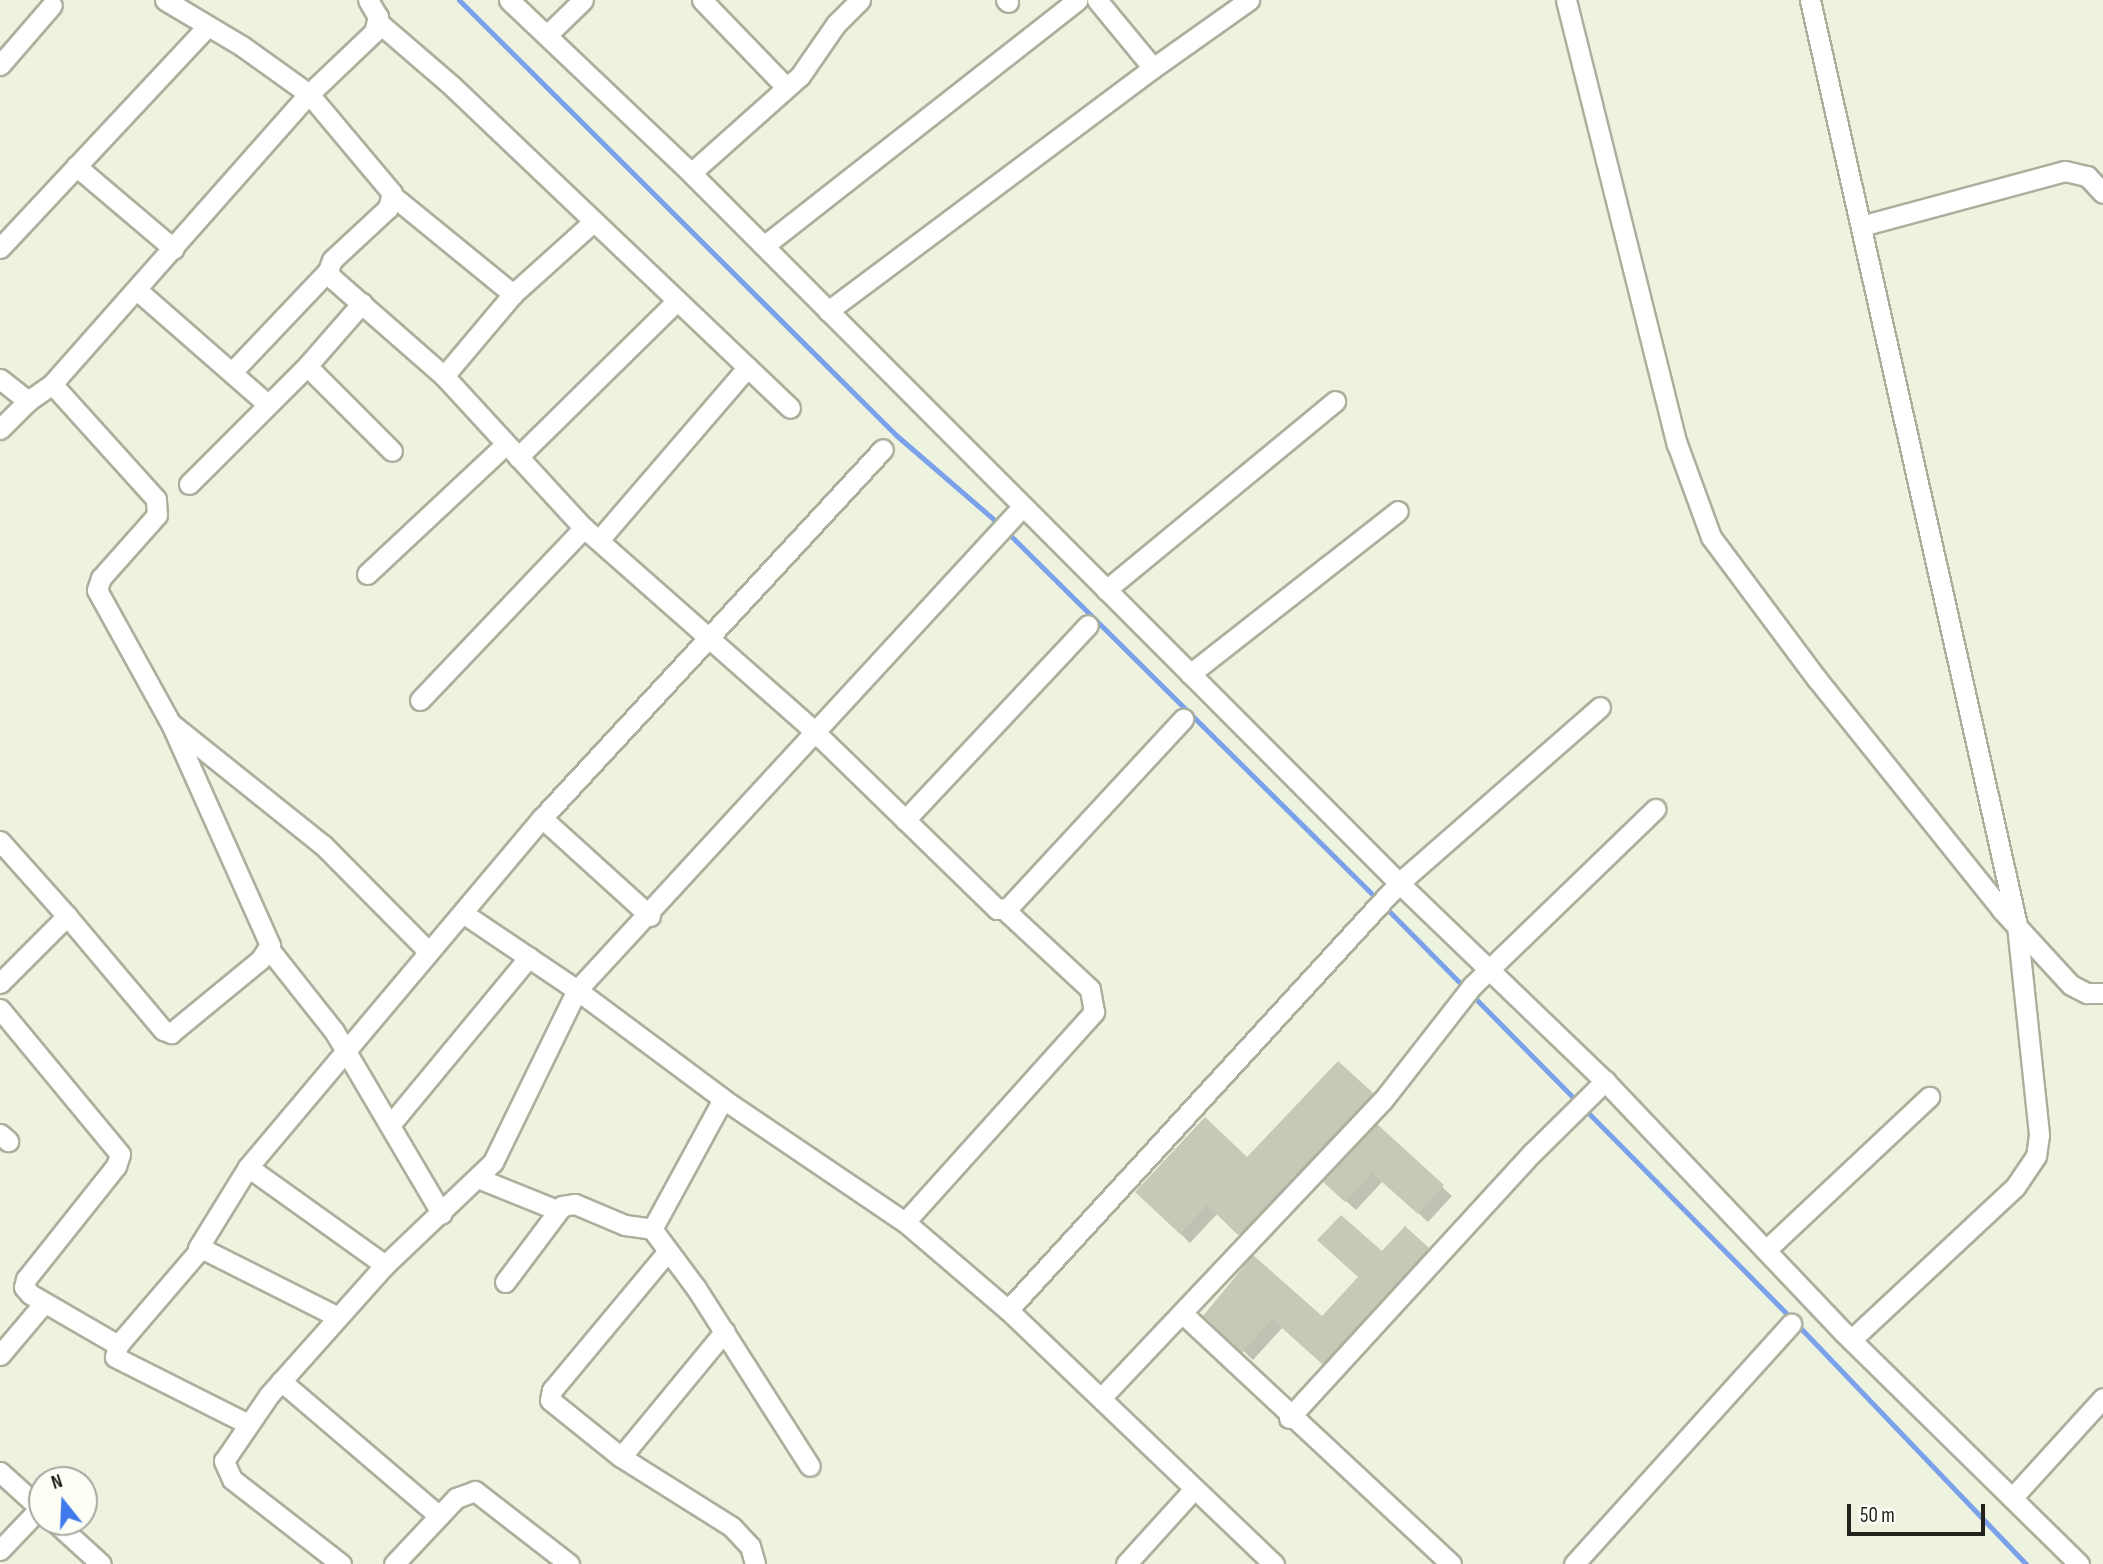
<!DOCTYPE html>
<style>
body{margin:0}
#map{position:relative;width:2103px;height:1564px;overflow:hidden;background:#eef3e0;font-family:"Sofia Sans Condensed",sans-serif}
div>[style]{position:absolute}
.shadow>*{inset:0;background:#0003}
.stream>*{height:5px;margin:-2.5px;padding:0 2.5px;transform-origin:2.5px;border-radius:2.5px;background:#7aa1ea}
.building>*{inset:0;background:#c5c9b6}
.roads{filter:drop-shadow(2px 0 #abb09d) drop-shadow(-2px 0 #abb09d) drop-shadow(0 2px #abb09d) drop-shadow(0 -2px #abb09d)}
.minor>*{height:19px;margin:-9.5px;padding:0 9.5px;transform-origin:9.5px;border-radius:9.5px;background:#fff}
span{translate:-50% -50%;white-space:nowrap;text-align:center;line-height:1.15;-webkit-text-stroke:5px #fdfff7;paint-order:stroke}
.north{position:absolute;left:28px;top:1466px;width:70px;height:70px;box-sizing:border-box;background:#fdfff7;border:2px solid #a5a79f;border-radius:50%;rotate:342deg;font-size:19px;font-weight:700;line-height:28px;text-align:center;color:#20221b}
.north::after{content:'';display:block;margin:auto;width:24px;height:32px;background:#4079e9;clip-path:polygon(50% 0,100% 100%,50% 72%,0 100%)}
.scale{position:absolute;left:1847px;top:1504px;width:138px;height:32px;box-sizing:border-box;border:4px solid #20221b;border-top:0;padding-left:9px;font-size:21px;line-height:24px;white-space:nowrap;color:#20221b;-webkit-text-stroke:5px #fdfff7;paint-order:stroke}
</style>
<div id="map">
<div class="shadow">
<div style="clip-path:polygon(1371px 1094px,1381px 1104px,1249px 1243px,1217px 1214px,1190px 1243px,1137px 1192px,1248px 1159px)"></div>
<div style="clip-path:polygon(1377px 1127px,1452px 1196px,1428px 1222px,1383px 1181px,1356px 1210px,1335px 1191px)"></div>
<div style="clip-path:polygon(1427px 1249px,1436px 1258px,1332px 1372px,1283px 1327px,1253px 1360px,1206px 1316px,1322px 1319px,1382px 1254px)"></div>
</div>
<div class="stream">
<div style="left:459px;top:0;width:617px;rotate:44.87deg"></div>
<div style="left:896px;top:435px;width:136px;rotate:40.8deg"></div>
<div style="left:1006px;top:531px;width:523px;rotate:44.77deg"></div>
<div style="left:1384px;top:906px;width:578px;rotate:45.35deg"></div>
<div style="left:1790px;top:1317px;width:342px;rotate:46.3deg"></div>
</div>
<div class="building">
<div style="clip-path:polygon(1338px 1061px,1373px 1093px,1238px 1235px,1207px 1205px,1180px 1234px,1135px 1192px,1205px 1117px,1247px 1157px)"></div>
<div style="clip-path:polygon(1377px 1124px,1444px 1185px,1418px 1214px,1372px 1173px,1345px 1202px,1323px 1182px)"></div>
<div style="clip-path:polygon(1341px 1215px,1382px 1251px,1405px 1226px,1429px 1248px,1322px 1364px,1272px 1319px,1242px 1353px,1203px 1316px,1253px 1255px,1322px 1316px,1358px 1277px,1317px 1240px)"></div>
</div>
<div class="roads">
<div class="minor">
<div style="left:165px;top:0;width:90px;rotate:30.9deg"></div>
<div style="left:242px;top:46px;width:82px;rotate:35.6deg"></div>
<div style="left:309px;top:94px;width:129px;rotate:50deg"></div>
<div style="left:392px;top:193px;width:16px;rotate:105deg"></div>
<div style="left:388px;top:208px;width:76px;rotate:137.1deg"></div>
<div style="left:332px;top:260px;width:12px;rotate:110deg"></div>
<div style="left:328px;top:271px;width:8px;rotate:60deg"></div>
<div style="left:332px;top:278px;width:149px;rotate:41.2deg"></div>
<div style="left:444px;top:376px;width:207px;rotate:47.4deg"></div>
<div style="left:584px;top:528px;width:308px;rotate:41.4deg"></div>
<div style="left:815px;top:732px;width:254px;rotate:44.2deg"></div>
<div style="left:997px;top:909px;width:11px;rotate:-5deg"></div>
<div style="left:1008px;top:908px;width:258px;rotate:-47.2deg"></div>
<div style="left:509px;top:0;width:251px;rotate:43.5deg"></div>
<div style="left:691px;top:173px;width:1003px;rotate:45.08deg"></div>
<div style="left:1399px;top:883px;width:286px;rotate:43.9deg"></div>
<div style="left:1605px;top:1081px;width:346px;rotate:46.5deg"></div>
<div style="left:1843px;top:1332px;width:331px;rotate:44.5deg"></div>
<div style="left:702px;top:0;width:121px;rotate:46deg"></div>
<div style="left:1006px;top:0;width:3px;rotate:45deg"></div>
<div style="left:1097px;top:0;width:88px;rotate:50.5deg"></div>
<div style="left:1153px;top:68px;width:118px;rotate:-35.3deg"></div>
<div style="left:1566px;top:0;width:458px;rotate:76deg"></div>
<div style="left:1677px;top:444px;width:99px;rotate:69.9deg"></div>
<div style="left:1711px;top:537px;width:177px;rotate:53.3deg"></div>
<div style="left:1817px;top:679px;width:295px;rotate:51.3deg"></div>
<div style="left:2001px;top:909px;width:103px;rotate:47.4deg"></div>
<div style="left:2071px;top:985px;width:18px;rotate:27deg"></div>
<div style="left:2087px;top:993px;width:16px"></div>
<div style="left:1810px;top:0;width:948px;rotate:77.39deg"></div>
<div style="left:2017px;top:925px;width:211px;rotate:84deg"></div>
<div style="left:2039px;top:1135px;width:21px;rotate:98deg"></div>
<div style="left:2036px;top:1156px;width:37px;rotate:124deg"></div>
<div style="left:2015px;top:1187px;width:224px;rotate:137deg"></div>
<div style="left:379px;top:23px;width:95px;rotate:40.7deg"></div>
<div style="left:451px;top:85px;width:468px;rotate:43.6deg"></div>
<div style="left:547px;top:35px;width:50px;rotate:-44.2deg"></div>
<div style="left:0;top:65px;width:79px;rotate:-49.1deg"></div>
<div style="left:76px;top:166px;width:128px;rotate:40.3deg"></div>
<div style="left:691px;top:173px;width:146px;rotate:-41.7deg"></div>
<div style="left:800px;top:76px;width:63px;rotate:-55.3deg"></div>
<div style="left:836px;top:24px;width:34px;rotate:-45deg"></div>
<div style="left:394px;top:197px;width:154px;rotate:39.2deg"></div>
<div style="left:1861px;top:226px;width:211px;rotate:-15.1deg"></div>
<div style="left:2065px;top:171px;width:23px;rotate:13deg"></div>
<div style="left:2087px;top:176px;width:23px;rotate:47deg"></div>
<div style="left:765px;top:245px;width:397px;rotate:-38.1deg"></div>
<div style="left:0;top:248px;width:301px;rotate:-46.9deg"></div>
<div style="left:137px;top:290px;width:173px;rotate:41.2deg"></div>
<div style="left:362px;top:303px;width:84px;rotate:131.1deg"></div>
<div style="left:307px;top:366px;width:120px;rotate:45deg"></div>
<div style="left:828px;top:311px;width:406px;rotate:-36.8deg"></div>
<div style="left:232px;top:372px;width:139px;rotate:-46.5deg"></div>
<div style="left:444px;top:376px;width:107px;rotate:-49.9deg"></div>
<div style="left:513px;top:294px;width:108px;rotate:-42deg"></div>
<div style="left:0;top:379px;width:36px;rotate:38deg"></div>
<div style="left:28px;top:401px;width:29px;rotate:-35deg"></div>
<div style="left:52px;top:384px;width:387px;rotate:-48.5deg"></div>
<div style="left:309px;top:94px;width:90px;rotate:-43.6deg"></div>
<div style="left:374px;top:32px;width:16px;rotate:-75deg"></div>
<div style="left:378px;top:17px;width:20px;rotate:-120deg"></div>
<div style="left:0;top:429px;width:40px;rotate:-45deg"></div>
<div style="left:518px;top:457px;width:221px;rotate:-44.5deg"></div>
<div style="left:189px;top:484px;width:167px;rotate:-45deg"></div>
<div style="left:1023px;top:506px;width:658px;rotate:132.66deg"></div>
<div style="left:577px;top:990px;width:182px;rotate:36.7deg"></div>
<div style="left:723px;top:1099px;width:220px;rotate:34.1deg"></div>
<div style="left:905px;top:1222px;width:135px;rotate:40.5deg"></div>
<div style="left:1008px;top:1310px;width:368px;rotate:43.7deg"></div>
<div style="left:599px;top:540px;width:228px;rotate:-49.3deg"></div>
<div style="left:367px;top:574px;width:187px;rotate:-43.1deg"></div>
<div style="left:1106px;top:590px;width:297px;rotate:-39.5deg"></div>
<div style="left:1190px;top:674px;width:264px;rotate:-38.1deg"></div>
<div style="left:420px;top:700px;width:238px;rotate:-46.4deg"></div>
<div style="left:173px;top:725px;width:192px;rotate:38.7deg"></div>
<div style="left:323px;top:845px;width:149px;rotate:45.3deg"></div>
<div style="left:905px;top:820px;width:267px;rotate:-46.8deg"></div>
<div style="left:0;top:841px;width:101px;rotate:48.2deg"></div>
<div style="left:650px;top:916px;width:146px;rotate:-137.8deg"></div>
<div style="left:542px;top:818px;width:502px;rotate:-47.26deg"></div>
<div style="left:269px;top:949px;width:105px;rotate:51.6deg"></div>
<div style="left:334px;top:1031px;width:212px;rotate:59.5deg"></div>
<div style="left:0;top:983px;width:95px;rotate:-45deg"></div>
<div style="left:67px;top:916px;width:149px;rotate:49.9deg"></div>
<div style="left:163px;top:1030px;width:9px;rotate:21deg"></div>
<div style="left:171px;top:1033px;width:115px;rotate:-39.4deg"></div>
<div style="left:260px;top:960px;width:18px;rotate:-56deg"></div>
<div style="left:270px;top:945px;width:242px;rotate:-114.1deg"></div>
<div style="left:171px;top:724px;width:153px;rotate:-118.9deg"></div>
<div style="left:97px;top:590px;width:13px;rotate:-72deg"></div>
<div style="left:101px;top:578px;width:84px;rotate:-48.4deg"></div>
<div style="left:157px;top:515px;width:16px;rotate:-94deg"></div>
<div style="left:156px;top:499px;width:155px;rotate:-132.1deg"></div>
<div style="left:0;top:1009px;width:188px;rotate:50.4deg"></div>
<div style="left:120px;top:1154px;width:13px;rotate:108deg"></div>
<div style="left:116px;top:1166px;width:144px;rotate:128.5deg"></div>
<div style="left:26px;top:1279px;width:8px;rotate:104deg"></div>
<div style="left:24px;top:1287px;width:9px;rotate:49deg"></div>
<div style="left:30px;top:1294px;width:102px;rotate:30.1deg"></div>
<div style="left:118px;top:1345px;width:128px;rotate:-49.4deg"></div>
<div style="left:201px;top:1248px;width:153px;rotate:26.7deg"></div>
<div style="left:723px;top:1099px;width:148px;rotate:118.6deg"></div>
<div style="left:652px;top:1229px;width:74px;rotate:53.3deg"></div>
<div style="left:696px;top:1288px;width:211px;rotate:57.4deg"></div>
<div style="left:390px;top:1125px;width:218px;rotate:-50.4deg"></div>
<div style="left:0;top:1134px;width:11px;rotate:41deg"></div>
<div style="left:248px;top:1167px;width:168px;rotate:35.6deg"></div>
<div style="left:480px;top:1179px;width:83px;rotate:21.9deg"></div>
<div style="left:905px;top:1222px;width:283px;rotate:-48deg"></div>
<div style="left:1094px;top:1012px;width:23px;rotate:-100deg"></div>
<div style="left:1090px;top:989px;width:116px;rotate:-137.1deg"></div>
<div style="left:198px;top:1248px;width:95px;rotate:-58.3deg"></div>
<div style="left:248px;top:1167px;width:456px;rotate:-49.9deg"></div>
<div style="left:1766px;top:1250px;width:224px;rotate:-43.2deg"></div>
<div style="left:668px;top:1251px;width:181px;rotate:129.8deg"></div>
<div style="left:552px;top:1390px;width:10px;rotate:101deg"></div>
<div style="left:550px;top:1400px;width:91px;rotate:38.8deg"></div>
<div style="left:621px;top:1457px;width:131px;rotate:32.2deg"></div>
<div style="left:732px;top:1527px;width:26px;rotate:47deg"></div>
<div style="left:750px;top:1546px;width:19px;rotate:74deg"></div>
<div style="left:505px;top:1282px;width:95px;rotate:-53.1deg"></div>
<div style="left:562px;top:1206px;width:13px;rotate:-9deg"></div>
<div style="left:575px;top:1204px;width:54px;rotate:22.8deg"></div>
<div style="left:625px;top:1225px;width:27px;rotate:8deg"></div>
<div style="left:1008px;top:1310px;width:579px;rotate:-47.52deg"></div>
<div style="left:1399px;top:883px;width:267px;rotate:-41.2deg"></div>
<div style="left:1182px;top:1313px;width:368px;rotate:43deg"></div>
<div style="left:118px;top:1345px;width:12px;rotate:104deg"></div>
<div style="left:115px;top:1357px;width:149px;rotate:26.7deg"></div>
<div style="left:0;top:1355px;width:68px;rotate:-49.8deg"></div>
<div style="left:281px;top:1381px;width:208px;rotate:40.5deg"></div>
<div style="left:1101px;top:1398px;width:410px;rotate:-46.6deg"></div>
<div style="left:1383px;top:1100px;width:145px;rotate:-52deg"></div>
<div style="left:1472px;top:986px;width:255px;rotate:-44deg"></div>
<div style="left:1289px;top:1418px;width:360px;rotate:-47.5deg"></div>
<div style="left:1532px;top:1153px;width:103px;rotate:-44.6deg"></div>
<div style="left:621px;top:1457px;width:163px;rotate:-50.5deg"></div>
<div style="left:0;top:1472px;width:57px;rotate:42.1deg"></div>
<div style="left:2012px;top:1498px;width:135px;rotate:-47.7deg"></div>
<div style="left:55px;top:1522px;width:62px;rotate:42.4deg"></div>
<div style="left:0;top:1550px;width:58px;rotate:-46.4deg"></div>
<div style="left:341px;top:1564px;width:138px;rotate:-142.1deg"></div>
<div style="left:232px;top:1479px;width:20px;rotate:-114deg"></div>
<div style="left:224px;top:1461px;width:80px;rotate:-55.7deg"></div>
<div style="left:269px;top:1395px;width:174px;rotate:-48.3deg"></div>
<div style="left:385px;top:1265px;width:149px;rotate:-43.6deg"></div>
<div style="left:493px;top:1162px;width:191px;rotate:-64deg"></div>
<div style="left:577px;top:990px;width:138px;rotate:-146deg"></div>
<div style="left:394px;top:1564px;width:91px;rotate:-46.8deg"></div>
<div style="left:456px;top:1498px;width:20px;rotate:-20deg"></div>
<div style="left:475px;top:1491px;width:119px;rotate:37.8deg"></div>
<div style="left:1126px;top:1564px;width:101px;rotate:-47.8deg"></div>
<div style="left:1574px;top:1564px;width:324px;rotate:-47.9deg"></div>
</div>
</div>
<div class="north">N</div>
<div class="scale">50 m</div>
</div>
